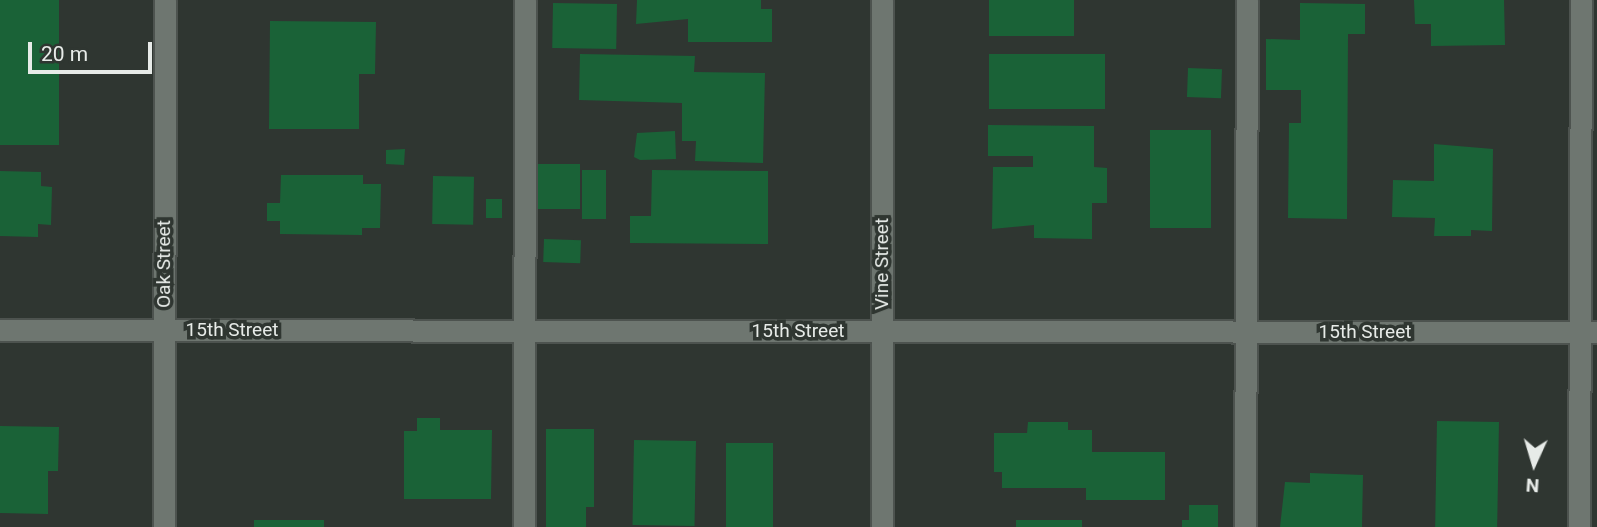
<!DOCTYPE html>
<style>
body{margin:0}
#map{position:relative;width:1597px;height:527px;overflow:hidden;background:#2f3631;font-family:Roboto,sans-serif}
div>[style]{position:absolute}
.building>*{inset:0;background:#1a6237;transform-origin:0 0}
.roads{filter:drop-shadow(2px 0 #4d534f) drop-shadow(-2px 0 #4d534f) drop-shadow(0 2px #4d534f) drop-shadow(0 -2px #4d534f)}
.lane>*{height:21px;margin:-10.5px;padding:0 10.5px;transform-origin:10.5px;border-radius:10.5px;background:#6e7670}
.street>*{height:21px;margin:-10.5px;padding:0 10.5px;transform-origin:10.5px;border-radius:10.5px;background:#6e7670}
.secondary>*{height:21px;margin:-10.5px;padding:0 10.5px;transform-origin:10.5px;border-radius:10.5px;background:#6e7670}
span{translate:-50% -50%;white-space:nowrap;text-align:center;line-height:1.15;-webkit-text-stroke:7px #2f3631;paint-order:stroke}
.street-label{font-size:19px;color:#e7ebe8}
.north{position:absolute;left:1499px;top:429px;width:70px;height:70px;-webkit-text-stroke:5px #2f3631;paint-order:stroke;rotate:184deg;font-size:19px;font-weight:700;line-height:28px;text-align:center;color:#e7ebe8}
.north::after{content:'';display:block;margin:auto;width:24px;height:32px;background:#e7ebe8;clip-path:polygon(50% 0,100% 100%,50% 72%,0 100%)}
.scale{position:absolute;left:28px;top:42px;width:124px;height:32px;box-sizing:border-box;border:4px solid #e7ebe8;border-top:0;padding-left:9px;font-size:21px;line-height:24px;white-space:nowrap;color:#e7ebe8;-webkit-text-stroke:5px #2f3631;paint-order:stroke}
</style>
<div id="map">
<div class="building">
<div style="left:0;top:0;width:59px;height:145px"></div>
<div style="clip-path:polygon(637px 0,761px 0,761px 9px,772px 9px,772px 42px,688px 42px,688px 19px,636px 24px)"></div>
<div style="left:989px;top:0;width:85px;height:36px"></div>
<div style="clip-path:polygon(1414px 0,1504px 0,1505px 45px,1431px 46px,1431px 24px,1415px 24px)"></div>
<div style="left:553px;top:3px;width:64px;height:45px;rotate:1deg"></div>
<div style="clip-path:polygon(1300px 3px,1365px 4px,1365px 34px,1348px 34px,1347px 219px,1288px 218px,1289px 123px,1301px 123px,1301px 90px,1266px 90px,1266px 39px,1300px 40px)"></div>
<div style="clip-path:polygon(270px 21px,376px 22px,375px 74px,359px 74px,359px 129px,269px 129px)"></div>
<div style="clip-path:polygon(580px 54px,695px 56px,694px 72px,765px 73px,763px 163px,695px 161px,696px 141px,682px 141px,682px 103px,579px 100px)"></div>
<div style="left:989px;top:54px;width:116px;height:55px"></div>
<div style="left:1188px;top:68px;width:34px;height:29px;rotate:2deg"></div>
<div style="clip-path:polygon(988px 125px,1094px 126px,1094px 167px,1107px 168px,1107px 203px,1092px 203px,1092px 239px,1034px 238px,1034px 225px,992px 229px,993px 167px,1033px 167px,1033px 156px,988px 156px)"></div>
<div style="left:1150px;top:130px;width:61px;height:98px"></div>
<div style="clip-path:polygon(675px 131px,676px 159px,640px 160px,634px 157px,637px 133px)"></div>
<div style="clip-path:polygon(1434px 144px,1493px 149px,1492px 231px,1471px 230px,1471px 236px,1434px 236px,1435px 218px,1392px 217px,1393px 180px,1434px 181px)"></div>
<div style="clip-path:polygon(405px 149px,404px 165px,386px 164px,386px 150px)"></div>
<div style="left:535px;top:164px;width:45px;height:45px"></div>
<div style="left:582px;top:170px;width:24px;height:49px"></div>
<div style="clip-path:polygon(652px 170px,768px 171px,768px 244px,630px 243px,630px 216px,651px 216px)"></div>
<div style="clip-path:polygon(0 171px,41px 172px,41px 186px,52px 187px,51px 225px,38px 224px,38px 237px,0 236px)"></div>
<div style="clip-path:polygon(281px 175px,363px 175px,363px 184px,381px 184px,380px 228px,362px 228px,362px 235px,280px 234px,280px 221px,267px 221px,267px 203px,280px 203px)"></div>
<div style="left:433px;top:176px;width:41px;height:48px;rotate:1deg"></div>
<div style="left:486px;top:199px;width:16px;height:19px"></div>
<div style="left:544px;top:239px;width:37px;height:23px;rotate:2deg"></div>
<div style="clip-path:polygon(417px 418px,440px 418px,440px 430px,492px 430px,491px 499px,404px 499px,404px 431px,417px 431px)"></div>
<div style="left:1437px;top:421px;width:62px;height:106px;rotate:1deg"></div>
<div style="clip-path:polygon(1028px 422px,1068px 422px,1068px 430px,1092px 430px,1092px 452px,1165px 452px,1165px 500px,1086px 500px,1086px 488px,1002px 488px,1002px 472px,994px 472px,994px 433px,1027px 433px)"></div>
<div style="clip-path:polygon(0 426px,59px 427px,58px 471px,48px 471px,48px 514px,0 513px)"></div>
<div style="clip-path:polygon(546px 429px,594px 429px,594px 507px,586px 507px,586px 527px,546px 527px)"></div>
<div style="left:634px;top:440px;width:62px;height:85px;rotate:1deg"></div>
<div style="left:726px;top:443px;width:47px;height:84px"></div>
<div style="clip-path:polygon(1310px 473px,1363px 475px,1362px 527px,1280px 527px,1285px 482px,1310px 483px)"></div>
<div style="clip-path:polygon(1189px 505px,1218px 505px,1218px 527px,1182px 527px,1182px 520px,1189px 520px)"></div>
<div style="left:254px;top:520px;width:70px;height:7px"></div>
<div style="left:1016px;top:520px;width:66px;height:7px"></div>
</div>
<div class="roads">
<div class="lane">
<div style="left:524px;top:527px;width:527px;rotate:-89.89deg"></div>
<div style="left:1245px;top:527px;width:527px;rotate:-89.78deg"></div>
</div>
<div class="street">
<div style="left:0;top:330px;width:1597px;rotate:0.07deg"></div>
<div style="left:164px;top:527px;width:527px;rotate:-89.89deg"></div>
<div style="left:1579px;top:527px;width:527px;rotate:-89.78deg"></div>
</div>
<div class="secondary">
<div style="left:882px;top:527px;width:527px;rotate:-90deg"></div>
</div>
</div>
<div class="street-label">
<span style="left:164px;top:264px;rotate:-90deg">Oak Street</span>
<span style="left:882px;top:264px;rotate:-90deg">Vine Street</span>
<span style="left:232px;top:330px">15th Street</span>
<span style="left:798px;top:331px">15th Street</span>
<span style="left:1365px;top:332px">15th Street</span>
</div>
<div class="north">N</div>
<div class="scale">20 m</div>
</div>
